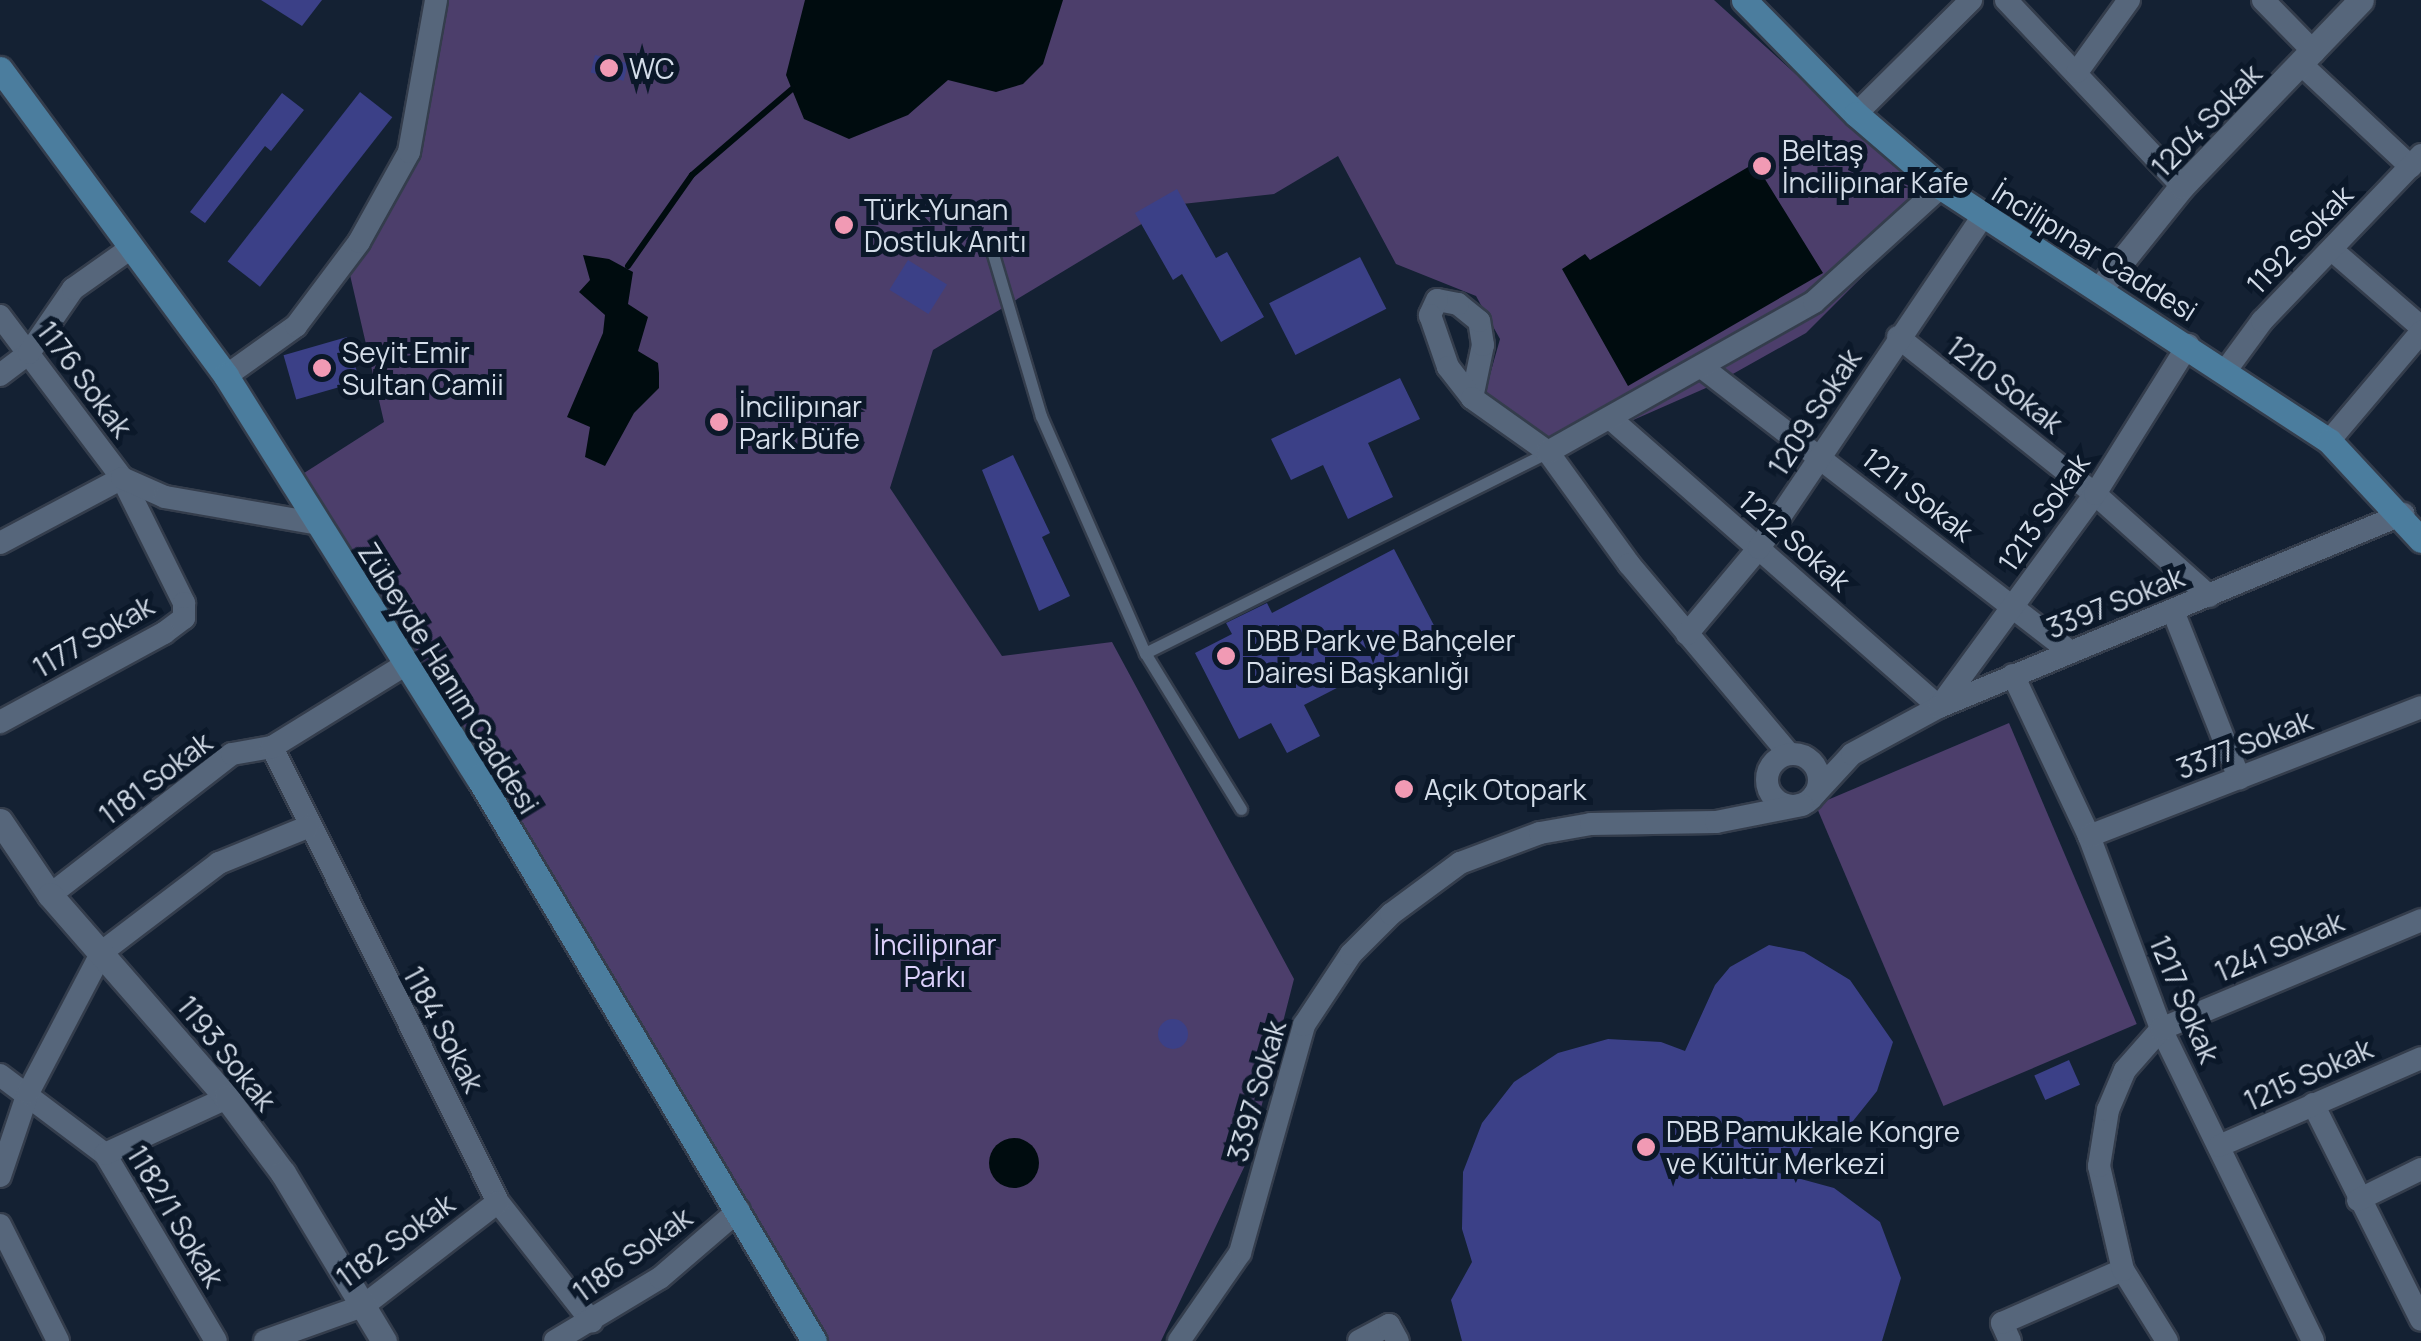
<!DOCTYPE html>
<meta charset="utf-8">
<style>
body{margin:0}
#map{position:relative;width:2421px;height:1341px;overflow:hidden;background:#142133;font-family:Manrope,sans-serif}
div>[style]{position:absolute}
.green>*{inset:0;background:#4c3e6b;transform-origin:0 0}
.water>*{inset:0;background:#000c0f}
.round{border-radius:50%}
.stream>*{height:6px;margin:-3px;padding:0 3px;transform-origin:3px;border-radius:3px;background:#000c0f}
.building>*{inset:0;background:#3b4087;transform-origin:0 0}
.roads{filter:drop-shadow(2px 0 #343d4c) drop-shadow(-2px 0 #343d4c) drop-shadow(0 2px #343d4c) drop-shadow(0 -2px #343d4c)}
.service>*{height:11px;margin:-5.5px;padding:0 5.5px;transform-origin:5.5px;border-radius:5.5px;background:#56667b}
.minor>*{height:22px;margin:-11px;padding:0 11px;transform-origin:11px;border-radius:11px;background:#56667b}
.minor>.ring{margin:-11px;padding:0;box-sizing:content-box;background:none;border:22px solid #56667b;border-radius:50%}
.tertiary>*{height:25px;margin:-12.5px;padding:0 12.5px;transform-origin:12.5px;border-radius:12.5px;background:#56667b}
.secondary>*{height:25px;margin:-12.5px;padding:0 12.5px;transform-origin:12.5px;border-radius:12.5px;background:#4b7d9e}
.dots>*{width:28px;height:28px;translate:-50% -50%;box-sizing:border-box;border:5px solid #0b1829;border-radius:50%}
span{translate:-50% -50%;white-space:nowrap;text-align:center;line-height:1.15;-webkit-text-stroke:10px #0b1829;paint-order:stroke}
.poi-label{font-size:28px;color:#d4dde9}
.left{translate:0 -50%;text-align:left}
.street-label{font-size:28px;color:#d4dde9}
.park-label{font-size:28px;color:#dbd0fa}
</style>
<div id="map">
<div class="green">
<div style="clip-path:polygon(448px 0,1714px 0,1937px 202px,1806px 333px,1715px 384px,1538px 462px,1484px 396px,1500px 339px,1476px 296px,1396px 264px,1338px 156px,1274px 194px,1173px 205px,933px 350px,890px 488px,1002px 656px,1112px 642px,1294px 979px,1248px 1159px,1161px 1341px,802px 1341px,301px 475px,384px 422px,350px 275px,417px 162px)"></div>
<div style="left:2009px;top:723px;width:327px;height:210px;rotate:67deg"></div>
</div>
<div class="water">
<div style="clip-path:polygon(805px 0,1063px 0,1043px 64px,1023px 84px,996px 92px,948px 80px,908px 115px,849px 139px,804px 119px,786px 75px)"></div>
<div style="clip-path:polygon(1755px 163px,1823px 273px,1628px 386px,1562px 269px,1585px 254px,1590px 260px)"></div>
<div style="clip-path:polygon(583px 255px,609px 259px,633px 272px,628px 304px,648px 317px,638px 351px,658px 363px,659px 373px,659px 388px,634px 413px,605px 466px,585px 457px,590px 427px,567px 417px,603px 333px,605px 315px,579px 292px,590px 280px)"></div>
<div class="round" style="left:989px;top:1138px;width:50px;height:50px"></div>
</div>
<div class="stream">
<div style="left:628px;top:266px;width:111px;rotate:-54.9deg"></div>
<div style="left:692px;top:175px;width:132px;rotate:-40.7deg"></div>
</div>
<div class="building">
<div style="clip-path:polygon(261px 0,322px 0,302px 26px)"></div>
<div style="left:595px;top:55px;width:34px;height:18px;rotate:14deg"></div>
<div style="left:360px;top:92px;width:41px;height:215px;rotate:38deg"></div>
<div style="clip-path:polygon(282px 93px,304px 110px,271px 151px,265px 146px,205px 223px,190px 212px)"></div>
<div style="clip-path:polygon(1177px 189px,1216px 258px,1227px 252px,1264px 317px,1221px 342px,1182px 274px,1173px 280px,1135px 213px)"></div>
<div style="left:1360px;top:257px;width:58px;height:102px;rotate:63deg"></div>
<div style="left:908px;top:260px;width:46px;height:35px;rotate:32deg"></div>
<div style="left:347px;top:337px;width:46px;height:66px;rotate:74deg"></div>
<div style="clip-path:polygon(1400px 378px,1420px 419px,1368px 443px,1393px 497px,1348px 519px,1323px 465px,1291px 480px,1271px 439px)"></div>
<div style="clip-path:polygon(1013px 455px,1050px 533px,1042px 537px,1070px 596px,1039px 611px,982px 470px)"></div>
<div style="clip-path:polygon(1394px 549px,1439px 635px,1304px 705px,1320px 736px,1287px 753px,1271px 723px,1239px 739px,1195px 653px,1232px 634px,1226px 623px,1267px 603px,1272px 613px)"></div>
<div style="clip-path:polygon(1769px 945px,1804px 952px,1850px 980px,1893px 1042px,1877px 1091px,1845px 1131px,1768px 1170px,1834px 1188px,1880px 1222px,1901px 1278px,1882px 1341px,1462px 1341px,1451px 1300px,1472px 1262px,1462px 1229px,1463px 1172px,1482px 1123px,1514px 1082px,1558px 1053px,1608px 1039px,1661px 1042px,1685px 1051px,1715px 985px,1730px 967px)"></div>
<div class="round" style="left:1158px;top:1019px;width:30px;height:30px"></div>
<div style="left:2069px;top:1060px;width:27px;height:38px;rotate:66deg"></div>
</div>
<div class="roads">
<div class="service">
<div style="left:990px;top:244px;width:179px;rotate:73.5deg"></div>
<div style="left:1041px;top:416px;width:259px;rotate:66.3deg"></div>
<div style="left:1241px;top:809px;width:183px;rotate:-121.6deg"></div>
<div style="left:1145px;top:653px;width:450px;rotate:-26.5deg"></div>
</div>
<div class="minor">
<div style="left:2006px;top:0;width:256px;rotate:46.6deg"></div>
<div style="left:2263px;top:0;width:73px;rotate:45.6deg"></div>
<div style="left:2302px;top:65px;width:149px;rotate:43.1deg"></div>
<div style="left:2077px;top:72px;width:89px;rotate:-54.2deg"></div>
<div style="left:1856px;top:114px;width:162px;rotate:-44.7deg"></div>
<div style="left:2332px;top:250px;width:118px;rotate:40.9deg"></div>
<div style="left:0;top:316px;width:203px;rotate:53deg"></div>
<div style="left:122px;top:478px;width:140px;rotate:63.6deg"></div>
<div style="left:184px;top:603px;width:15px;rotate:90deg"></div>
<div style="left:184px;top:618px;width:25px;rotate:143deg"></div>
<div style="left:164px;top:633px;width:187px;rotate:151.5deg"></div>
<div style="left:1898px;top:337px;width:252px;rotate:38.6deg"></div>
<div style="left:2095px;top:494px;width:153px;rotate:41.8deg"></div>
<div style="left:1703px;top:368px;width:464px;rotate:37.7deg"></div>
<div style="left:2226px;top:370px;width:61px;rotate:-53.7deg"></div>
<div style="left:2262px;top:321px;width:230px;rotate:-46.2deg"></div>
<div style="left:0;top:375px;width:36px;rotate:-37deg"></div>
<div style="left:29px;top:353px;width:78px;rotate:-55.5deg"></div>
<div style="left:73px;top:289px;width:71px;rotate:-35.3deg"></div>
<div style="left:226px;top:376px;width:86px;rotate:-35.5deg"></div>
<div style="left:296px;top:326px;width:105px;rotate:-53.1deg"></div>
<div style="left:359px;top:242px;width:103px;rotate:-60.9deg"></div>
<div style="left:409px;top:152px;width:154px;rotate:-79.9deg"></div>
<div style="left:1472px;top:398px;width:54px;rotate:-78.3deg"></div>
<div style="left:1483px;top:345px;width:24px;rotate:-99deg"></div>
<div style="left:1479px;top:321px;width:27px;rotate:-141deg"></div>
<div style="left:1458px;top:304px;width:21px;rotate:-169deg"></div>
<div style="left:1437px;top:300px;width:17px;rotate:115deg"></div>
<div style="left:1430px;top:315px;width:55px;rotate:70.9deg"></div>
<div style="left:1448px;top:367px;width:39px;rotate:52deg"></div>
<div style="left:1472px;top:398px;width:93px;rotate:35.4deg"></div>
<div style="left:1548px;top:452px;width:138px;rotate:54.1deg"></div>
<div style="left:1629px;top:564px;width:248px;rotate:49.9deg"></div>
<div style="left:1610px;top:418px;width:438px;rotate:41.3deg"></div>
<div style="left:1939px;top:707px;width:264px;rotate:-53.8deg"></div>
<div style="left:2095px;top:494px;width:176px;rotate:-58deg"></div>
<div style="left:2329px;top:441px;width:143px;rotate:-49.8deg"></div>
<div style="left:1548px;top:452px;width:305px;rotate:-29.4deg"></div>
<div style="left:1814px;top:302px;width:171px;rotate:-42.2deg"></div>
<div style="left:0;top:543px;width:138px;rotate:-28deg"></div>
<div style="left:122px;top:478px;width:47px;rotate:23.8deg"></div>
<div style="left:165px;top:497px;width:151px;rotate:9.9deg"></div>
<div style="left:2173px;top:611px;width:180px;rotate:68.4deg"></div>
<div style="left:1687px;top:634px;width:112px;rotate:-50.1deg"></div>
<div style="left:1759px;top:548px;width:400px;rotate:-56deg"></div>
<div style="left:2013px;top:675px;width:178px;rotate:64.7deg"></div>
<div style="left:2089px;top:836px;width:206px;rotate:69.5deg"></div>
<div style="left:2161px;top:1029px;width:347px;rotate:64deg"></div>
<div style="left:272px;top:747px;width:508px;rotate:63.59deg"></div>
<div style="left:498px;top:1202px;width:152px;rotate:51.9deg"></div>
<div class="ring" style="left:1767px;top:754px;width:30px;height:30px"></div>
<div style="left:1815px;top:794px;width:54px;rotate:-47.2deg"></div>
<div style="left:1852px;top:754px;width:99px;rotate:-28.4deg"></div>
<div style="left:1939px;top:707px;width:503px;rotate:-22.58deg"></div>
<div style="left:2089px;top:836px;width:356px;rotate:-21.2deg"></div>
<div style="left:50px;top:895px;width:230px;rotate:-37.8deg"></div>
<div style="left:232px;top:754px;width:41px;rotate:-9.9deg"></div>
<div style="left:272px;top:747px;width:160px;rotate:-31.7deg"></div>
<div style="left:0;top:1075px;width:131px;rotate:37deg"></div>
<div style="left:105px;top:1154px;width:217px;rotate:59.3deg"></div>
<div style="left:2313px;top:1104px;width:241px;rotate:63.4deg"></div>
<div style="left:2219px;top:1146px;width:220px;rotate:-23.5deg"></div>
<div style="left:105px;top:1154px;width:134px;rotate:-24.7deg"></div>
<div style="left:0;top:1176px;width:88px;rotate:-71.4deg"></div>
<div style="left:28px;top:1093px;width:159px;rotate:-62.3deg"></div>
<div style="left:102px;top:952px;width:147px;rotate:-37.3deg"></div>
<div style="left:219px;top:863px;width:95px;rotate:-22.2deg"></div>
<div style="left:2358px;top:1200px;width:70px;rotate:-26.2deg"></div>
<div style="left:0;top:1225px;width:130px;rotate:63.4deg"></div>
<div style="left:265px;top:1341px;width:104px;rotate:-19.7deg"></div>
<div style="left:363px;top:1306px;width:170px;rotate:-37.6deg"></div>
<div style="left:555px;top:1341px;width:122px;rotate:-31deg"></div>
<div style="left:660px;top:1278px;width:104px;rotate:-40.7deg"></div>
<div style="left:1179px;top:1341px;width:107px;rotate:-55.3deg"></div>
<div style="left:1240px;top:1253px;width:237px;rotate:-74.3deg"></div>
<div style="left:1304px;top:1025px;width:85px;rotate:-56.5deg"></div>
<div style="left:1351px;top:954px;width:57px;rotate:-45deg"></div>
<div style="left:1391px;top:914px;width:86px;rotate:-36.5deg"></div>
<div style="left:1460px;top:863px;width:85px;rotate:-20.6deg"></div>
<div style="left:1540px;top:833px;width:52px;rotate:-10deg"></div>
<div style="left:1591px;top:824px;width:125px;rotate:-0.9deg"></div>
<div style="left:1716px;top:822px;width:88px;rotate:-11.2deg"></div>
<div style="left:1359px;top:1341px;width:34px;rotate:-28deg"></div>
<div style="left:1389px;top:1325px;width:18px;rotate:61deg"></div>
<div style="left:2010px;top:1341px;width:20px;rotate:-114deg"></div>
<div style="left:2002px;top:1323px;width:132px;rotate:-23.7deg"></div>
<div style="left:2167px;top:1341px;width:84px;rotate:-121.8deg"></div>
<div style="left:2123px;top:1270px;width:107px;rotate:-103deg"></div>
<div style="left:2099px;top:1166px;width:57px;rotate:-80.9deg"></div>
<div style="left:2108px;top:1110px;width:43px;rotate:-67deg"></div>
<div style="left:2125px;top:1070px;width:55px;rotate:-48.7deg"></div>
<div style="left:2161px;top:1029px;width:282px;rotate:-22.7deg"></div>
</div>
<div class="tertiary">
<div style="left:2101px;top:287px;width:129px;rotate:-51.3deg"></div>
<div style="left:2182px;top:186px;width:258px;rotate:-46.1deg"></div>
<div style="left:0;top:821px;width:89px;rotate:56deg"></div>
<div style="left:50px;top:895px;width:269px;rotate:48.9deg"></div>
<div style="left:227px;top:1098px;width:94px;rotate:53.3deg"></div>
<div style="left:283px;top:1173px;width:196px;rotate:59deg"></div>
</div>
<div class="secondary">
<div style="left:1744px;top:0;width:160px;rotate:45.5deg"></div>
<div style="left:1856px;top:114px;width:112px;rotate:40.7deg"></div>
<div style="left:1941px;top:187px;width:464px;rotate:33.2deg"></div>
<div style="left:2329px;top:441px;width:135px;rotate:47.1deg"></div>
<div style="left:0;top:69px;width:381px;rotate:53.6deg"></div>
<div style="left:226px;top:376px;width:474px;rotate:57.9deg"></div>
<div style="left:478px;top:777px;width:656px;rotate:59.22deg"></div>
</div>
</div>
<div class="dots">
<div style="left:609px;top:68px;background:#f19ab4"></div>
<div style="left:1762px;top:166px;background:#f19ab4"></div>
<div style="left:844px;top:225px;background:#f19ab4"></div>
<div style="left:322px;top:368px;background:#f19ab4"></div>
<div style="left:719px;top:422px;background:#f19ab4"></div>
<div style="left:1226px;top:656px;background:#f19ab4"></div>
<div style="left:1404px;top:789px;background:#f19ab4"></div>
<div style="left:1646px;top:1147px;background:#f19ab4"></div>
</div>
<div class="poi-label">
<span class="left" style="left:629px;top:68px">WC</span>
<span class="left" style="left:1782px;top:166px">Beltaş<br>İncilipınar Kafe</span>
<span class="left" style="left:864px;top:225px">Türk-Yunan<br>Dostluk Anıtı</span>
<span class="left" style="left:342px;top:368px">Seyit Emir<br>Sultan Camii</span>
<span class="left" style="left:739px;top:422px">İncilipınar<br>Park Büfe</span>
<span class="left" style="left:1246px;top:656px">DBB Park ve Bahçeler<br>Dairesi Başkanlığı</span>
<span class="left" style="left:1424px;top:789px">Açık Otopark</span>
<span class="left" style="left:1666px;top:1147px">DBB Pamukkale Kongre<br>ve Kültür Merkezi</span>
</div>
<div class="street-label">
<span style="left:2206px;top:120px;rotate:-46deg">1204 Sokak</span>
<span style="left:2299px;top:239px;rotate:-46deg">1192 Sokak</span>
<span style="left:2095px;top:251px;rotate:32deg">İncilipınar Caddesi</span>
<span style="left:85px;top:379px;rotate:53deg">1176 Sokak</span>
<span style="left:2005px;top:384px;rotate:38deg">1210 Sokak</span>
<span style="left:1814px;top:412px;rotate:-57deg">1209 Sokak</span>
<span style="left:1918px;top:494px;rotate:38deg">1211 Sokak</span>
<span style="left:2043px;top:512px;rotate:-55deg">1213 Sokak</span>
<span style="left:1795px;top:540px;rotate:41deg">1212 Sokak</span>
<span style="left:2115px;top:602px;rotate:-22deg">3397 Sokak</span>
<span style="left:93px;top:636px;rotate:-30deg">1177 Sokak</span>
<span style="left:449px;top:678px;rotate:58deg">Zübeyde Hanım Caddesi</span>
<span style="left:2244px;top:744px;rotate:-21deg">3377 Sokak</span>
<span style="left:155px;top:778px;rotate:-37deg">1181 Sokak</span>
<span style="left:2279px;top:946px;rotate:-23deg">1241 Sokak</span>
<span style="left:2185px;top:999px;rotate:67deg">1217 Sokak</span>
<span style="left:444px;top:1029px;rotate:62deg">1184 Sokak</span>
<span style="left:227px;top:1053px;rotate:51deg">1193 Sokak</span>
<span style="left:2308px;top:1074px;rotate:-24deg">1215 Sokak</span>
<span style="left:1256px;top:1091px;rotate:-74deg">3397 Sokak</span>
<span style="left:176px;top:1216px;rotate:59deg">1182/1 Sokak</span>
<span style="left:395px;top:1240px;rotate:-36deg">1182 Sokak</span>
<span style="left:632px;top:1254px;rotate:-36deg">1186 Sokak</span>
</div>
<div class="park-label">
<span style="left:935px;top:960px">İncilipınar<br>Parkı</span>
</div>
</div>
